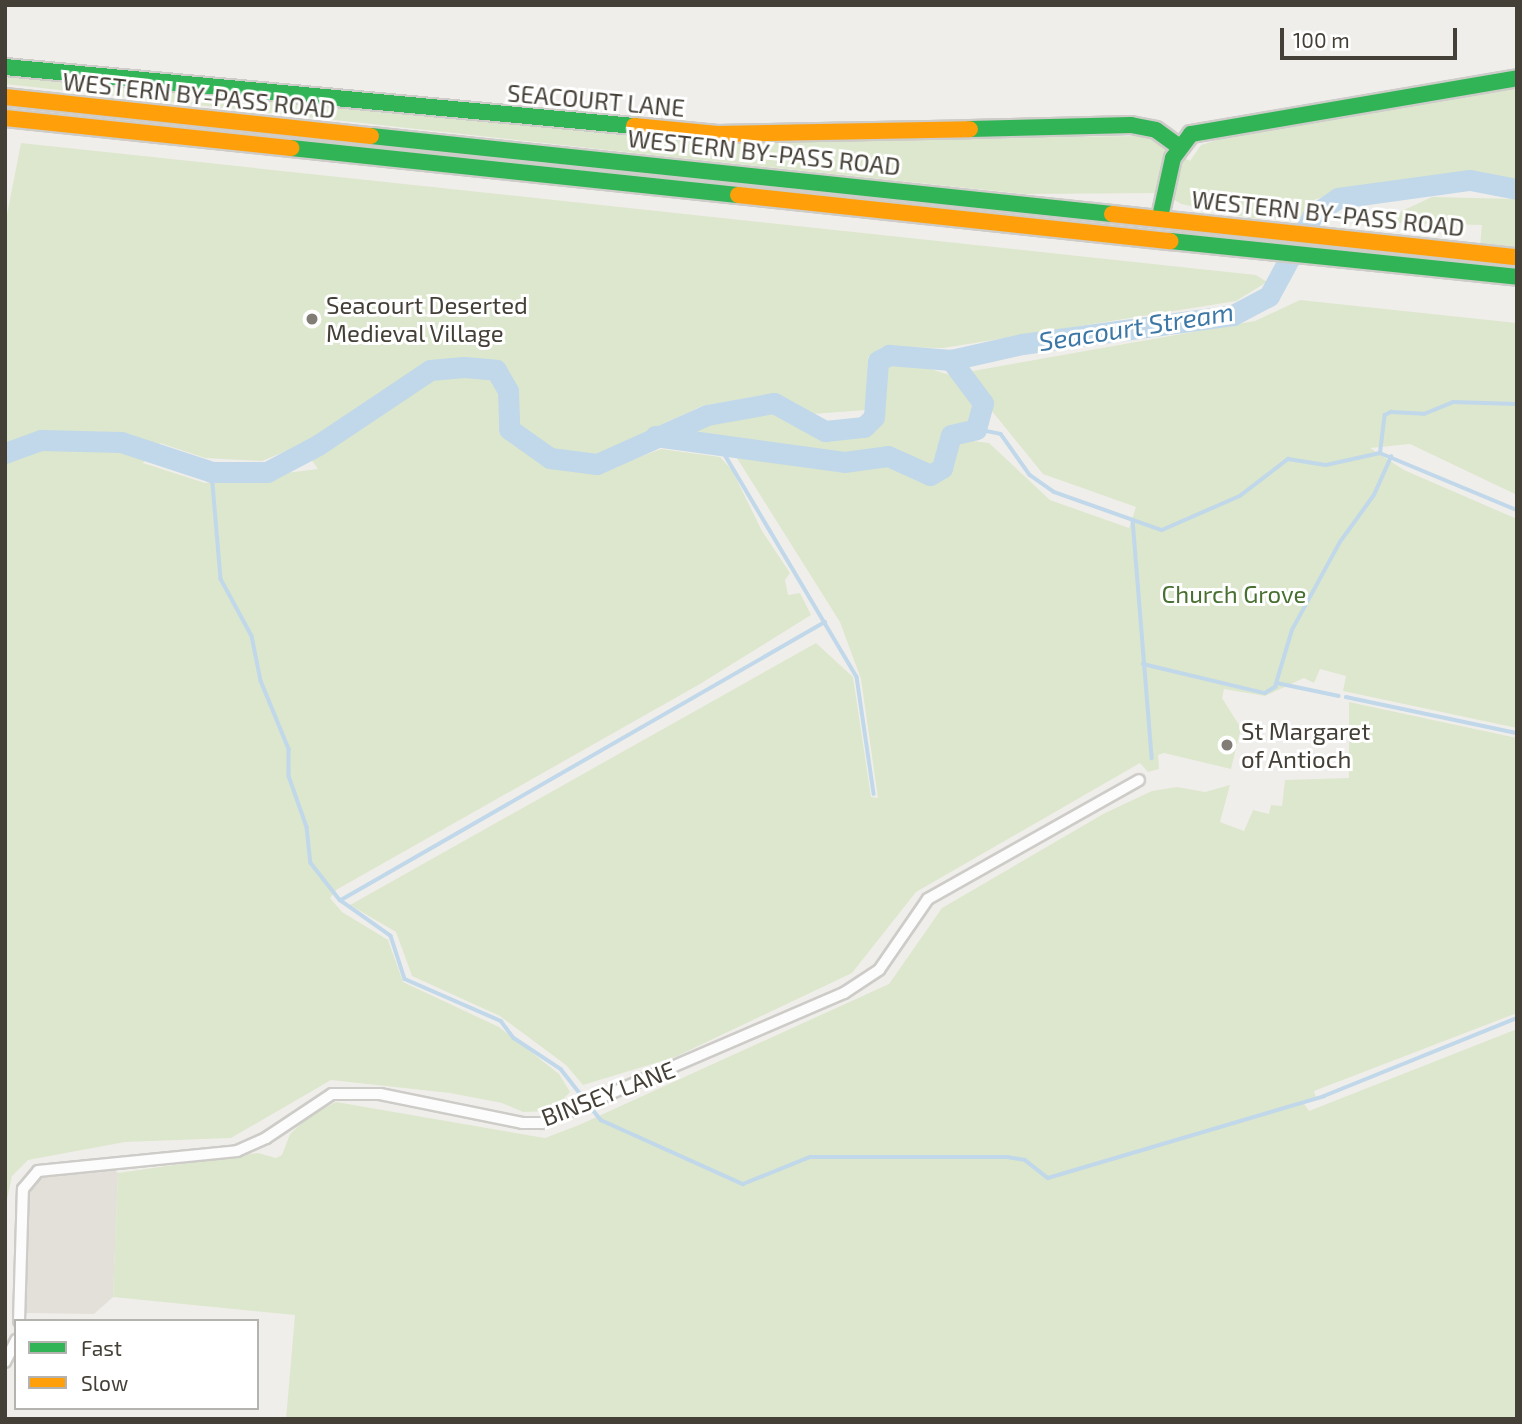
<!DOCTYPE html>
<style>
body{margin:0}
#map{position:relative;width:1522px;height:1424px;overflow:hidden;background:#f0eeea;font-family:"Exo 2",sans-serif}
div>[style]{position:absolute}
.residential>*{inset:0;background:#e3e0d9}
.green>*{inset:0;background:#dde7cd}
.stream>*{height:3.5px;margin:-1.75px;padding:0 1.75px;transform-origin:1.75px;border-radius:1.75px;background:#c0d8e9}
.river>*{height:21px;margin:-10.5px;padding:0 10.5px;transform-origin:10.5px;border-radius:10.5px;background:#c0d8e9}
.roads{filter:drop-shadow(2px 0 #cdccc8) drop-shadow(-2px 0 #cdccc8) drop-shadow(0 2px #cdccc8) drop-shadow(0 -2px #cdccc8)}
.street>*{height:10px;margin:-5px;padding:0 5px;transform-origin:5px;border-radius:5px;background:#fdfcfc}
.fast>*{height:16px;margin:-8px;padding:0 8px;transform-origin:8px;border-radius:8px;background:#30b455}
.slow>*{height:16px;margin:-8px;padding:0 8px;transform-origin:8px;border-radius:8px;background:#ff9f0a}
.dots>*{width:19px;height:19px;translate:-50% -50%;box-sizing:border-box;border:4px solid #fff;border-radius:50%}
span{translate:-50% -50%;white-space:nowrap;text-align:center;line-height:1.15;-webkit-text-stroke:6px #fff;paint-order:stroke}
.street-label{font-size:24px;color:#454037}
.poi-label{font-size:24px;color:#454037}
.left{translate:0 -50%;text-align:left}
.park-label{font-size:24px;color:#487031}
.water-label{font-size:26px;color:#3c77a5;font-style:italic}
.frame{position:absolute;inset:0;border:7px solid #454037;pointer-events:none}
.legend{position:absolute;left:14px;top:1319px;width:245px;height:91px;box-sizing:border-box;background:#fff;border:2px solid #b5b3af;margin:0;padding:9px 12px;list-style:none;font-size:21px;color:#454037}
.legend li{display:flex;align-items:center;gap:14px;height:35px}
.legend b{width:35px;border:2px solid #b5b3af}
.scale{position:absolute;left:1280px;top:28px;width:177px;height:32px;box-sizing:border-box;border:4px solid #454037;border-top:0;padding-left:9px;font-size:21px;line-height:24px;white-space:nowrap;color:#454037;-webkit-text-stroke:5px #fff;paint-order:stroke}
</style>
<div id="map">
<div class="residential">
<div style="clip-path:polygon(114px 1170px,118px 1173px,113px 1297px,94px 1314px,25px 1313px,27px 1198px,33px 1185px,43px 1177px)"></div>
</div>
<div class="green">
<div style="clip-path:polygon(5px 72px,822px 139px,1144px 136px,1190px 161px,1201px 145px,1230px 136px,1517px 88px,1517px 181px,1465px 173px,1345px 189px,1314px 200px,1303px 221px,1250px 218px,1181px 204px,1163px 193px,1025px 194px,653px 155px,5px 84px)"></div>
<div style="clip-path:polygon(evenodd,21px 143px,1256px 275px,1267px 282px,1236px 301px,943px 348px,882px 347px,868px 357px,867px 410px,812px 414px,776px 393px,702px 406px,594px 456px,559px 452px,519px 427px,511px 439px,546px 467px,596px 473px,661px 449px,720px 457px,732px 470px,762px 531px,790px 573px,785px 580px,788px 595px,800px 593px,811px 615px,700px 684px,336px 890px,330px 898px,342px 912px,388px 940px,403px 982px,499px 1027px,559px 1074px,570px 1092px,552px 1111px,523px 1112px,502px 1103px,450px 1093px,331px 1080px,231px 1138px,125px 1142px,28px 1160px,12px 1176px,5px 1209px,5px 225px,21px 143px,160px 443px,205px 458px,262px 461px,301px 445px,318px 469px,205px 483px,143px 463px,160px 443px)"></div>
<div style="clip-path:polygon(1432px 197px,1517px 199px,1517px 251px,1480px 246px,1482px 225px,1398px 223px,1391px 216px)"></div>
<div style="clip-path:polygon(1300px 300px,1517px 323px,1517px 495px,1410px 444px,1370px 448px,1404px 470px,1517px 519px,1517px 728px,1343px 691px,1346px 676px,1320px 669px,1314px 683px,1304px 678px,1265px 696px,1224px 689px,1222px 698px,1241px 728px,1231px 769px,1164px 753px,1158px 755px,1159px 769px,1148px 772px,1140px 763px,916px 892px,852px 973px,675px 1057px,583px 1085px,566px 1065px,500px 1016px,412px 976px,396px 932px,350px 905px,816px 643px,853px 677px,871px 797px,878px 798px,861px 679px,840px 622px,735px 455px,848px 469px,880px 464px,927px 484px,948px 476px,958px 439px,989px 443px,1050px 500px,1129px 528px,1136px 507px,1043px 474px,961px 373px,1255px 321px)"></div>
<div style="clip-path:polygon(886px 361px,908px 362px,956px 377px,976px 401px,969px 421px,947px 431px,936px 465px,914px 464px,889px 448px,837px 455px,672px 433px,753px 410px,780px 411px,804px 423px,820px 438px,873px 433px,877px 430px,879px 377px)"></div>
<div style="clip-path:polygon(1349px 702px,1517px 738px,1517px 1013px,1314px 1091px,1316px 1098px,1302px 1101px,1309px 1111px,1517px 1029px,1517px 1419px,286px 1419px,295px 1315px,113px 1297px,118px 1173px,258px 1153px,276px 1158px,282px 1155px,290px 1134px,309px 1116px,336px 1102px,545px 1138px,579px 1125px,889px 984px,942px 908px,1105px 813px,1152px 791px,1177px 787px,1205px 792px,1230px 785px,1220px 822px,1244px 831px,1253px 810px,1269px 814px,1271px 805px,1282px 806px,1285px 780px,1349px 778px)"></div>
</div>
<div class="stream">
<div style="left:976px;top:429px;width:25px;rotate:11deg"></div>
<div style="left:1001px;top:434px;width:50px;rotate:54.7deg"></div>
<div style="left:1030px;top:475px;width:29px;rotate:35deg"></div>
<div style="left:1054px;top:492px;width:114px;rotate:19.4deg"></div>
<div style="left:1162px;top:530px;width:85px;rotate:-23.6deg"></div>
<div style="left:1240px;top:496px;width:61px;rotate:-37.6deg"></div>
<div style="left:1288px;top:459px;width:38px;rotate:9deg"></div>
<div style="left:1326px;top:465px;width:55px;rotate:-12.5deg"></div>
<div style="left:1380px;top:453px;width:148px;rotate:22.6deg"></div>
<div style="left:721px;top:448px;width:266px;rotate:59.3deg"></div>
<div style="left:857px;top:677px;width:118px;rotate:81.7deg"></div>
<div style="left:1380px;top:453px;width:38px;rotate:-83deg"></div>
<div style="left:1385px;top:415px;width:7px;rotate:-27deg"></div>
<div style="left:1391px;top:412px;width:33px;rotate:3deg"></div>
<div style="left:1424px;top:414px;width:31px;rotate:-22deg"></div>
<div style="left:1453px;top:402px;width:64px;rotate:1.8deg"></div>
<div style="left:212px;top:472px;width:107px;rotate:85.2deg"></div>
<div style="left:221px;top:579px;width:65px;rotate:61.5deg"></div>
<div style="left:252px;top:636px;width:46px;rotate:78.7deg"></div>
<div style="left:261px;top:681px;width:74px;rotate:67.6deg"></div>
<div style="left:289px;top:749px;width:27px;rotate:90deg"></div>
<div style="left:289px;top:776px;width:54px;rotate:70.6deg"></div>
<div style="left:307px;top:827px;width:36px;rotate:84deg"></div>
<div style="left:311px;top:863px;width:47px;rotate:51.9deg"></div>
<div style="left:340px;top:900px;width:62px;rotate:35.2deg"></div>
<div style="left:391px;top:936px;width:45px;rotate:72deg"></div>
<div style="left:405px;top:979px;width:105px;rotate:23.6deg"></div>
<div style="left:501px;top:1021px;width:21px;rotate:53deg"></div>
<div style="left:514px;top:1038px;width:56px;rotate:33.4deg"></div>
<div style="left:561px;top:1069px;width:65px;rotate:51.9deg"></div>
<div style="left:601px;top:1120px;width:156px;rotate:24.3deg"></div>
<div style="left:743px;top:1184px;width:72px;rotate:-21.9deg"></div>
<div style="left:810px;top:1157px;width:197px"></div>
<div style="left:1007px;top:1157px;width:18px;rotate:9deg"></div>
<div style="left:1025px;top:1160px;width:29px;rotate:38deg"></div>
<div style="left:1048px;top:1178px;width:288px;rotate:-16.5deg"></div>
<div style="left:1324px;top:1096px;width:208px;rotate:-22deg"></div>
<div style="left:1133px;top:520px;width:239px;rotate:85.4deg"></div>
<div style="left:1143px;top:664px;width:125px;rotate:13.4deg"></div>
<div style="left:1265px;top:693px;width:12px;rotate:-31deg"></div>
<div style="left:1275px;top:687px;width:59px;rotate:-73.4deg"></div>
<div style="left:1292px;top:630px;width:100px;rotate:-61.4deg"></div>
<div style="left:1340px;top:542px;width:58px;rotate:-54.1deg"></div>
<div style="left:1374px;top:495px;width:42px;rotate:-65.9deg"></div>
<div style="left:1277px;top:683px;width:63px;rotate:11.8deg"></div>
<div style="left:1346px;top:697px;width:175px;rotate:11.9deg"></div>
<div style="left:341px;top:900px;width:558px;rotate:-29.87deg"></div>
</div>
<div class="river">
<div style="left:655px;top:436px;width:191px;rotate:7.8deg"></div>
<div style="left:844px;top:462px;width:44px;rotate:-7.8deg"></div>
<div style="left:888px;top:456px;width:46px;rotate:24.3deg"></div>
<div style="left:930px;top:475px;width:14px;rotate:-30deg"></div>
<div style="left:942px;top:468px;width:34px;rotate:-75deg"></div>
<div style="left:951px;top:435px;width:26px;rotate:-13deg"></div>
<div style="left:976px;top:429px;width:27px;rotate:-75deg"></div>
<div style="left:983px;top:403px;width:54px;rotate:-126.7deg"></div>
<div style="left:5px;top:453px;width:38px;rotate:-20deg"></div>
<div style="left:41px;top:440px;width:80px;rotate:1.4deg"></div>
<div style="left:121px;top:442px;width:96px;rotate:18.2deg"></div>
<div style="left:212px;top:472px;width:55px"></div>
<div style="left:267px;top:472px;width:58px;rotate:-27.9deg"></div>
<div style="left:318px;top:445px;width:135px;rotate:-33.8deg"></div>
<div style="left:430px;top:370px;width:34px;rotate:-5deg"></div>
<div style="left:464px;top:367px;width:32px;rotate:5deg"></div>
<div style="left:496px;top:370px;width:24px;rotate:60deg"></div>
<div style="left:508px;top:391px;width:38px;rotate:88deg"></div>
<div style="left:509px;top:429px;width:50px;rotate:35.3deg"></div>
<div style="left:550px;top:458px;width:47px;rotate:7.3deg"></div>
<div style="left:597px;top:464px;width:120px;rotate:-24deg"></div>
<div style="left:707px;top:415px;width:68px;rotate:-10.2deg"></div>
<div style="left:774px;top:403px;width:58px;rotate:28.8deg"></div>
<div style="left:825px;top:431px;width:39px;rotate:-6deg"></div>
<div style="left:864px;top:427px;width:14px;rotate:-45deg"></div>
<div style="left:874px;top:417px;width:56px;rotate:-85.9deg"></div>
<div style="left:878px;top:361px;width:13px;rotate:-29deg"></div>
<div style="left:889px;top:355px;width:62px;rotate:4.6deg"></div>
<div style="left:951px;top:360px;width:73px;rotate:-12.7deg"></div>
<div style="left:1022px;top:344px;width:213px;rotate:-7.8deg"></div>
<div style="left:1233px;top:315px;width:41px;rotate:-27.8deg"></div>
<div style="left:1269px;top:296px;width:92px;rotate:-61.5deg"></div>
<div style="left:1313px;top:215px;width:30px;rotate:-34deg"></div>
<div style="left:1338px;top:198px;width:133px;rotate:-7.8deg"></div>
<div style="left:1470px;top:180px;width:48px;rotate:10.8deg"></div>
</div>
<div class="roads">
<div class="street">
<div style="left:19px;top:1321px;width:132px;rotate:-88.3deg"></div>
<div style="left:23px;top:1189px;width:23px;rotate:-50deg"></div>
<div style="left:38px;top:1171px;width:200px;rotate:-5.7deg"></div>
<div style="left:237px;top:1151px;width:32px;rotate:-24deg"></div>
<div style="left:266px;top:1138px;width:79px;rotate:-33.7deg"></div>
<div style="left:332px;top:1094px;width:48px"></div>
<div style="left:380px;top:1094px;width:145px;rotate:11.5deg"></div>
<div style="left:522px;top:1123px;width:20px"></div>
<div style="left:542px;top:1123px;width:329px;rotate:-23.3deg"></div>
<div style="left:844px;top:993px;width:42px;rotate:-33.3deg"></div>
<div style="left:879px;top:970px;width:86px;rotate:-55.4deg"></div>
<div style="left:928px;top:899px;width:242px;rotate:-29.4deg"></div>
<div style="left:5px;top:1362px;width:25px;rotate:-63deg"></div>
</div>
<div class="fast">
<div style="left:5px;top:67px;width:632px;rotate:5.36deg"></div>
<div style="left:970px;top:129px;width:161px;rotate:-1.4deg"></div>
<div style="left:1131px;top:125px;width:25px;rotate:11deg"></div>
<div style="left:1156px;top:130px;width:29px;rotate:36deg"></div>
<div style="left:371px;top:136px;width:745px;rotate:6.01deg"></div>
<div style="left:291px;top:148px;width:449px;rotate:6deg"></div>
<div style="left:1160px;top:217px;width:60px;rotate:-77.6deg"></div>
<div style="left:1173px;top:158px;width:30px;rotate:-53deg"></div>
<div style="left:1191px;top:134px;width:331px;rotate:-9.7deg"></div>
<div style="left:1171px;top:241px;width:348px;rotate:5.9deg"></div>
</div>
<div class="slow">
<div style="left:5px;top:97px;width:368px;rotate:6.1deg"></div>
<div style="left:5px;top:118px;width:288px;rotate:6deg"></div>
<div style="left:634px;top:126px;width:84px;rotate:5.4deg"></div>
<div style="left:718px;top:134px;width:252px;rotate:-1.1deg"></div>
<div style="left:738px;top:195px;width:435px;rotate:6.1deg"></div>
<div style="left:1112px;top:214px;width:407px;rotate:6.1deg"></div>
</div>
</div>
<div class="dots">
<div style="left:312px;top:319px;background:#817d76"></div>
<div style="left:1227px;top:745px;background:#817d76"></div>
</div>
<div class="street-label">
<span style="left:199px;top:95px;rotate:6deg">WESTERN BY-PASS ROAD</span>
<span style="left:596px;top:100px;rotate:5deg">SEACOURT LANE</span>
<span style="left:764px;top:152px;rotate:6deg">WESTERN BY-PASS ROAD</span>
<span style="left:1328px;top:213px;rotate:6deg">WESTERN BY-PASS ROAD</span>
<span style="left:608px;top:1093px;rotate:-21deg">BINSEY LANE</span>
</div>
<div class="poi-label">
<span class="left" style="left:326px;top:319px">Seacourt Deserted<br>Medieval Village</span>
<span class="left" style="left:1241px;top:745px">St Margaret<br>of Antioch</span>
</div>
<div class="park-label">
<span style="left:1234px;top:594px">Church Grove</span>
</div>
<div class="water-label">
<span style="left:1136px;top:326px;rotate:-9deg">Seacourt Stream</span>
</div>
<div class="frame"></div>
<ul class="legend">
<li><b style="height:9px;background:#30b455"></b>Fast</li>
<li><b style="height:9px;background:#ff9f0a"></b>Slow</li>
</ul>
<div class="scale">100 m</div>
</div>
